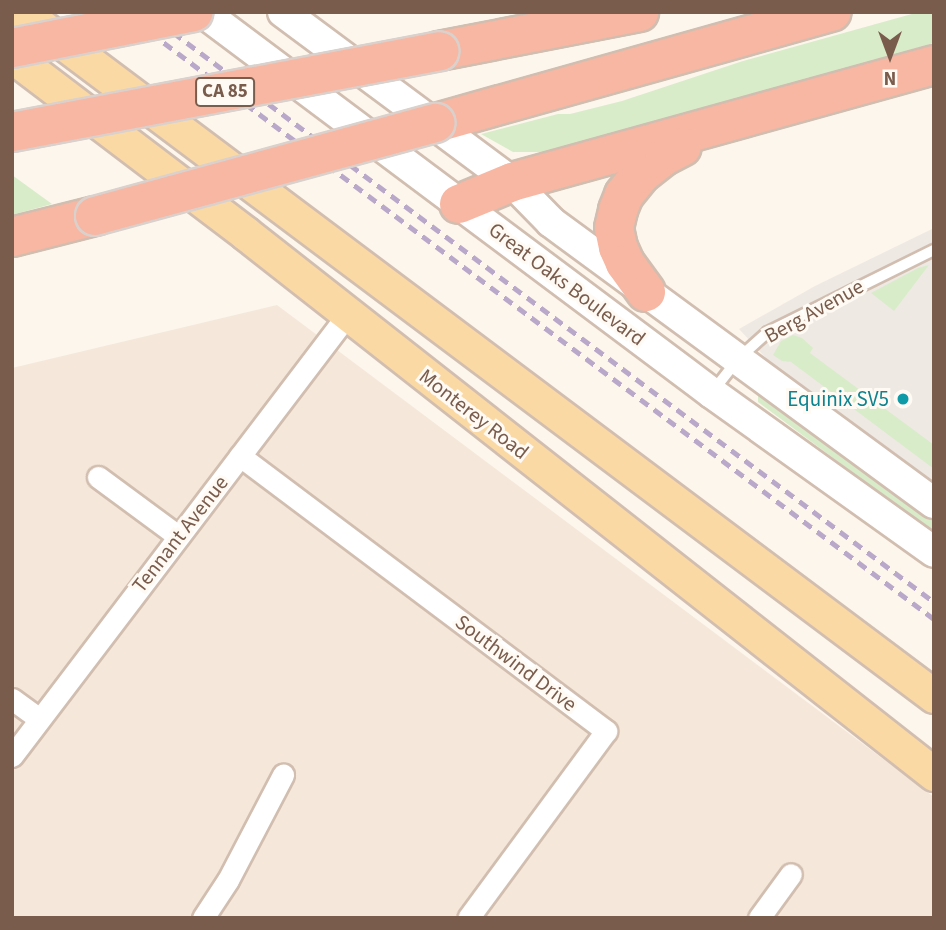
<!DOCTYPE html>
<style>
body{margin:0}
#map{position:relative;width:946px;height:930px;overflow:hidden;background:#fdf6ec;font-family:"Source Sans 3",sans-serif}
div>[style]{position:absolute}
.residential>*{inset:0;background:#f5e8da}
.industrial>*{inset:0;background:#efe9e4}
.green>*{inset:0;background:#d8ecc9}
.roads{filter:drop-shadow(2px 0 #d1beb0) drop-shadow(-2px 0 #d1beb0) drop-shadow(0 2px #d1beb0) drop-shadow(0 -2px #d1beb0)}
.service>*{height:10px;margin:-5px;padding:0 5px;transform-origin:5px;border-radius:5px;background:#fff}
.minor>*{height:21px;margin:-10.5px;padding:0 10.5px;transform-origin:10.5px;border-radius:10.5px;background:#fff}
.secondary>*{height:30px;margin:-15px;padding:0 15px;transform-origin:15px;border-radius:15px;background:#fff}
.primary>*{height:33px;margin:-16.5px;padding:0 16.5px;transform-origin:16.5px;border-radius:16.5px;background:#fbd9a5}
.motorway>*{height:38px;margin:-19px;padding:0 19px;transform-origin:19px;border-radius:19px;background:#f7b7a3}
.rail>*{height:5px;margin-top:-2.5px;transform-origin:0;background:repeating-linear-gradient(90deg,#b9a8c9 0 10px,transparent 0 17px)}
.bridges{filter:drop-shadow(2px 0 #dad1cd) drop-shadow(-2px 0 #dad1cd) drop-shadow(0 2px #dad1cd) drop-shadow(0 -2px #dad1cd)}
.motorway-bridge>*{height:38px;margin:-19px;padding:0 19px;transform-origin:19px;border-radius:19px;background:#f7b7a3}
.dots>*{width:19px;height:19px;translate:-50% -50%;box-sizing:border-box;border:4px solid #fffaf3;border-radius:50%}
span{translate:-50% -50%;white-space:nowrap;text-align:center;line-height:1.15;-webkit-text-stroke:6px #fffaf3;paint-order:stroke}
.shield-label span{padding:2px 5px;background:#fffaf3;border:2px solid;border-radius:5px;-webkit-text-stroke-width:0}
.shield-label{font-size:19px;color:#7a5c4d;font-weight:700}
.street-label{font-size:21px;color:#7a5c4d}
.culture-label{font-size:21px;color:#0d838f}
.right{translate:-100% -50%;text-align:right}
.frame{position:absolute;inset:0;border:14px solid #7a5c4d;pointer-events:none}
.north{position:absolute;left:855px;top:21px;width:70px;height:70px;-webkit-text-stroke:5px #fffaf3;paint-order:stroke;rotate:180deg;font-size:19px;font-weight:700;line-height:28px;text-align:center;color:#7a5c4d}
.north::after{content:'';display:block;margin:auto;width:24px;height:32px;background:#7a5c4d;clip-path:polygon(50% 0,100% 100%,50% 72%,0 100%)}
</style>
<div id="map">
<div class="residential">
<div style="clip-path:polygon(277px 305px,934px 797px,934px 918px,12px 918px,12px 368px)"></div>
</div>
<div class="industrial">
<div style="clip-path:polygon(934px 228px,934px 487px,776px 369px,739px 329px,815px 286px)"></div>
</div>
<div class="green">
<div style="clip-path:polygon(919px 12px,934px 12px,934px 43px,576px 145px,549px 152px,513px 152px,481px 134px,558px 114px,570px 114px,622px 101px,743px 61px)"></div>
<div style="clip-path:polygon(12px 175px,52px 204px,12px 215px)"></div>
<div style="clip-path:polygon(929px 265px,894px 311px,871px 293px,918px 268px)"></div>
<div style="clip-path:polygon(793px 335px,802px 338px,813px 348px,810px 353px,934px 445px,934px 469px,791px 362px,782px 361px,773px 355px,781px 341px)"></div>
<div style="clip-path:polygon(758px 396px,766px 396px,934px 522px,934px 533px,758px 402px)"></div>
</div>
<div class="roads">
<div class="service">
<div style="left:713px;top:391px;width:42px;rotate:-51.8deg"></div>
<div style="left:739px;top:358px;width:39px;rotate:-42deg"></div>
<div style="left:768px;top:332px;width:185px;rotate:-26.3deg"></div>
</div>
<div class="minor">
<div style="left:240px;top:456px;width:458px;rotate:36.9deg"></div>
<div style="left:606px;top:731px;width:232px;rotate:126.4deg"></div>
<div style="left:98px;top:477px;width:99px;rotate:36.4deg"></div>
<div style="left:12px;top:699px;width:34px;rotate:36deg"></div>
<div style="left:12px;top:756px;width:555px;rotate:-52.76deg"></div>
<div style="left:203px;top:918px;width:45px;rotate:-56.7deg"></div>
<div style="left:228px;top:880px;width:119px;rotate:-62.4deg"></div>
<div style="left:759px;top:918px;width:54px;rotate:-54deg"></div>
</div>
<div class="secondary">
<div style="left:203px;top:12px;width:636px;rotate:36.82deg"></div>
<div style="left:712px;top:393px;width:273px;rotate:35.6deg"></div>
<div style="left:283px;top:12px;width:285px;rotate:36.6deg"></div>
<div style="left:512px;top:182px;width:56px;rotate:45.7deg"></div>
<div style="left:551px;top:222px;width:475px;rotate:36.3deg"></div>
</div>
<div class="primary">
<div style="left:22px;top:12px;width:1140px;rotate:36.87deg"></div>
<div style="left:12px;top:56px;width:293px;rotate:37.2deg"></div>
<div style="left:245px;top:233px;width:876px;rotate:38.14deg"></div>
</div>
<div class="motorway">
<div style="left:439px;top:51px;width:204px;rotate:-11deg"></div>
<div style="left:436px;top:123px;width:411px;rotate:-15.7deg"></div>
<div style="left:459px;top:204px;width:57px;rotate:-22.5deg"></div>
<div style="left:512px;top:182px;width:438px;rotate:-15.5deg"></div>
<div style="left:12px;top:237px;width:86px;rotate:-14.2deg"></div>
<div style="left:646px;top:292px;width:36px;rotate:-126deg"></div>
<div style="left:625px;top:263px;width:17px;rotate:-114deg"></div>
<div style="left:618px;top:247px;width:19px;rotate:-102deg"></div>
<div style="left:614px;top:228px;width:18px;rotate:-77deg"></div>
<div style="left:618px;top:210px;width:16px;rotate:-68deg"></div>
<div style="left:624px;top:195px;width:27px;rotate:-51deg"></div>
<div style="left:641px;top:174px;width:29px;rotate:-38deg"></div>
<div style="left:664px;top:156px;width:20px;rotate:-27deg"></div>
</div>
</div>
<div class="rail">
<div style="left:123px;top:12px;width:1013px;rotate:36.81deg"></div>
<div style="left:146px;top:12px;width:984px;rotate:36.82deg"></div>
</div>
<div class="bridges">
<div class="motorway-bridge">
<div style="left:12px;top:48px;width:185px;rotate:-11.2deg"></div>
<div style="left:12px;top:132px;width:435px;rotate:-10.7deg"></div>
<div style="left:95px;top:216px;width:353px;rotate:-15.3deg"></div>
</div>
</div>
<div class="dots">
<div style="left:903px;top:399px;background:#0f9aa8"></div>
</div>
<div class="shield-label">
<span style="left:225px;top:92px">CA 85</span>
</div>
<div class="street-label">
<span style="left:567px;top:284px;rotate:37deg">Great Oaks Boulevard</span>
<span style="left:814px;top:311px;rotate:-29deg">Berg Avenue</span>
<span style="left:474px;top:414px;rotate:38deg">Monterey Road</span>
<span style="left:180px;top:534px;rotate:-52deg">Tennant Avenue</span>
<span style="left:516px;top:663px;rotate:37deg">Southwind Drive</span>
</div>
<div class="culture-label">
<span class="right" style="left:889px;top:399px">Equinix SV5</span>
</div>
<div class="frame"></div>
<div class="north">N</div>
</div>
